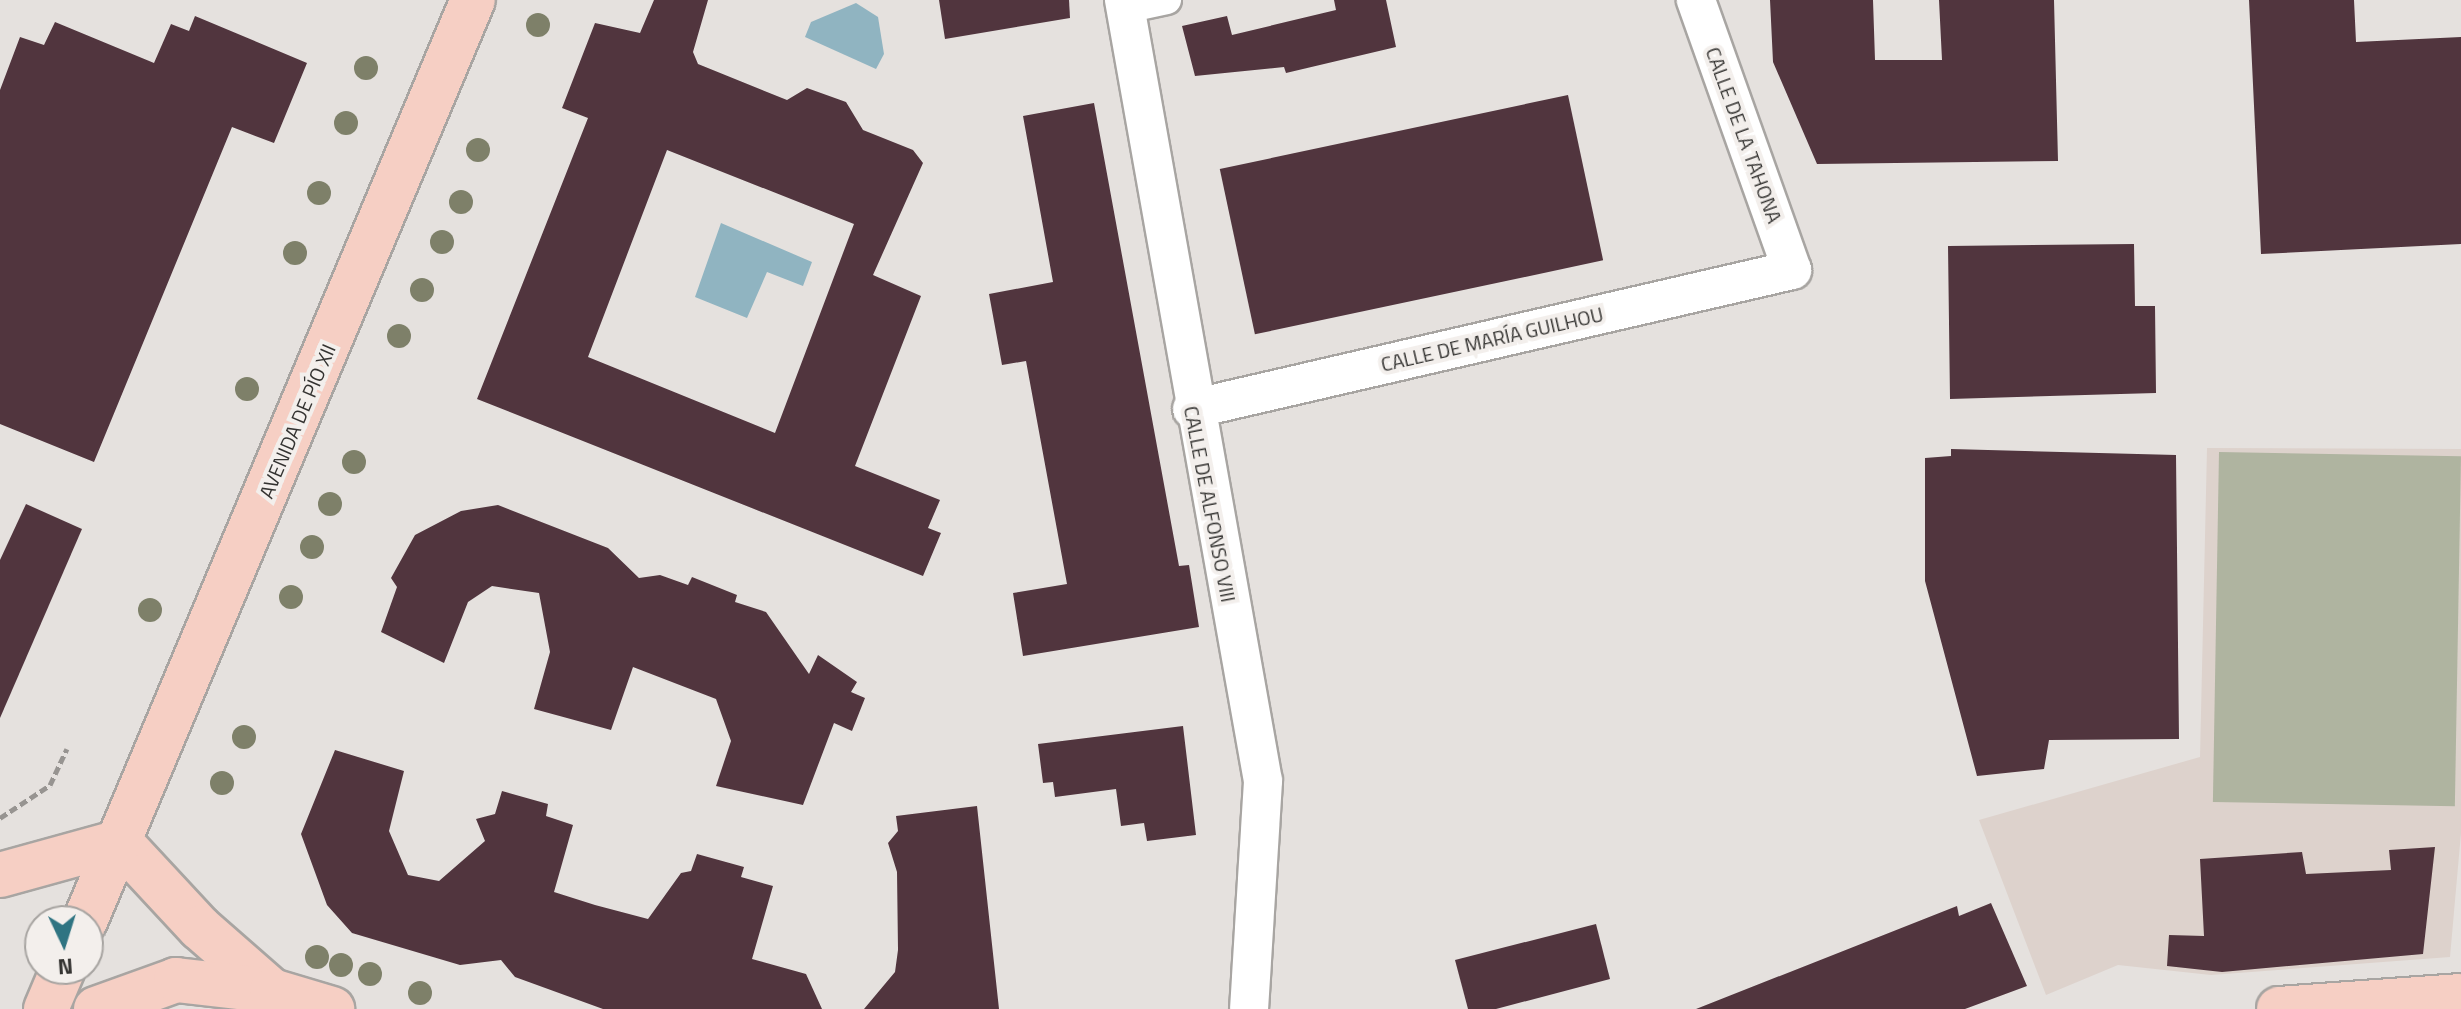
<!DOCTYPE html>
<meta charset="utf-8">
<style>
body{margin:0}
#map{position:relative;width:2461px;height:1009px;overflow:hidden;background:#e5e1de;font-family:"Titillium Web",sans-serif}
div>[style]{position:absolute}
.built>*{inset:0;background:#ddd2cc}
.green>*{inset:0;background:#afb4a0;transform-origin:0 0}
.water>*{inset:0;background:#90b4c1}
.building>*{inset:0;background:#51353e;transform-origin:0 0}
.path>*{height:5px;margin-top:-2.5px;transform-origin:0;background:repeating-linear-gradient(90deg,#979491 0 8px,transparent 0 12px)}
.roads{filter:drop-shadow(2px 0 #a8a5a2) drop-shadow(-2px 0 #a8a5a2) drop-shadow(0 2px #a8a5a2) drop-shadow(0 -2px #a8a5a2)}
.pedestrian>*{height:28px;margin:-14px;padding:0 14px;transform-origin:14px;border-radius:14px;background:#fff}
.minor>*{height:38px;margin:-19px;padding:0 19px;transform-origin:19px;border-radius:19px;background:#fff}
.secondary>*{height:44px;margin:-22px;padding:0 22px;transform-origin:22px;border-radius:22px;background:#f6cfc4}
.trees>*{width:24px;height:24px;margin:-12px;border-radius:50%;background:#7e8069}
span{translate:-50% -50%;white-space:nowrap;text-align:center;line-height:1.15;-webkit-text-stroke:8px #f3efec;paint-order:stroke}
.street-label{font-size:20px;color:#343331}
.north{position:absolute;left:24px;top:905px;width:80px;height:80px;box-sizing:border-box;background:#f3efec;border:2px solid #a7a4a1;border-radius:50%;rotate:176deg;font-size:22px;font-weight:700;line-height:32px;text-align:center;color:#343331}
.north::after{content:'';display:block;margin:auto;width:28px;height:36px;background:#2f7482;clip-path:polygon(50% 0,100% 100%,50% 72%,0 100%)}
</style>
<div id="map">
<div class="built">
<div style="clip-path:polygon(2207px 448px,2461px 449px,2461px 833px,2450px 957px,2211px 975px,2118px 965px,2046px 995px,1979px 820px,2200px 757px)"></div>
</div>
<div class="green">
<div style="left:2219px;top:452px;width:242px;height:350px;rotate:1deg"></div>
</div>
<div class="water">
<div style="clip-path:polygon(856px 3px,878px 17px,884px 54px,876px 69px,805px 37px,811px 22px)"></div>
<div style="clip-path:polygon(721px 223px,812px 262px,803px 286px,767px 272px,747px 318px,695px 297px)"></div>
</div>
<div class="building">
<div style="clip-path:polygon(evenodd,654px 0,708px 0,693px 52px,698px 64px,787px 100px,807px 88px,846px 102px,863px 130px,913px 150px,923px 163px,873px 275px,921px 296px,855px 466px,940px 500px,928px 528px,941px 533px,923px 576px,477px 399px,588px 118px,562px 108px,595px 23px,640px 33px,654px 0,667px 150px,854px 224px,775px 433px,588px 357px,667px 150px)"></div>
<div style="clip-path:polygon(939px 0,1069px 0,1070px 18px,945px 39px)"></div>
<div style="clip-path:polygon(1334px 0,1386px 0,1396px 47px,1286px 73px,1284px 67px,1195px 76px,1182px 26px,1227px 16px,1232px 35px,1336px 10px)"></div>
<div style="clip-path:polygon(1770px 0,1873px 0,1875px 60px,1942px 60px,1939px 0,2054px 0,2058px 161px,1817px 164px,1773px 62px)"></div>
<div style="clip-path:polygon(2249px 0,2354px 0,2356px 42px,2461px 37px,2461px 244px,2261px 254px)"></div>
<div style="clip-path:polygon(195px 16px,307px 63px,274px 143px,232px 127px,94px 462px,0 424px,0 90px,20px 37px,44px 45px,55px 22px,154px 63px,171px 24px,189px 31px)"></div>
<div style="left:1568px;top:95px;width:169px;height:356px;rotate:78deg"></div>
<div style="clip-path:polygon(1094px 103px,1179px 566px,1189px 565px,1199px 627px,1023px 656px,1013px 593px,1067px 584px,1026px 361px,1002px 365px,989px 294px,1053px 282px,1023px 116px)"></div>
<div style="clip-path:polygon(2134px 244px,2135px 306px,2155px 306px,2156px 393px,1950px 399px,1948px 246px)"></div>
<div style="clip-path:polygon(1951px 449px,2176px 455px,2179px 739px,2049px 740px,2044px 769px,1977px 776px,1925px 581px,1925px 458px,1951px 456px)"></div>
<div style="clip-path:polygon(26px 504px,82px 529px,0 718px,0 560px)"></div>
<div style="clip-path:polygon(498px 505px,608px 548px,639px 578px,660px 575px,688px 585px,692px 577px,737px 595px,735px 602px,766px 612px,809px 674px,818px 655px,857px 682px,851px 692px,865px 698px,852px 731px,834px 723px,803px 805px,716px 786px,731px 741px,716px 699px,633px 667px,611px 730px,534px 709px,550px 652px,539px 593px,492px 586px,468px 602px,444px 663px,381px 632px,397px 587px,391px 578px,415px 535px,461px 511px)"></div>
<div style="clip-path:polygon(1183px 726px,1196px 835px,1147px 841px,1144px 823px,1121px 826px,1116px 789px,1055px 797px,1053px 782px,1043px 783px,1038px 744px)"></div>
<div style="clip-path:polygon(335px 750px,404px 771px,389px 831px,408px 875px,439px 881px,485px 841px,476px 819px,495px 814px,502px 791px,548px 804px,546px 816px,573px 825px,554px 892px,595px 905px,648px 919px,681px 873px,691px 871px,697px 854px,744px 867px,741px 877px,773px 886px,752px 959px,806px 974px,822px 1009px,603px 1009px,515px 977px,501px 960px,460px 965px,352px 933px,327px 905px,301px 834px)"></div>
<div style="clip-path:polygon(977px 806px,999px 1009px,864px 1009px,895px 972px,898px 950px,897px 872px,888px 843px,898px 831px,896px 816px)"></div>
<div style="clip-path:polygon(2435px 847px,2423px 954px,2222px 972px,2167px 966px,2169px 935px,2204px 936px,2200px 859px,2302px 852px,2306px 874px,2391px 870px,2389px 850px)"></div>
<div style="clip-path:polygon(1991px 903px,2027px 986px,1965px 1009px,1696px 1009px,1957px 906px,1959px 916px)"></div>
<div style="clip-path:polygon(1596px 924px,1610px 979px,1496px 1009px,1468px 1009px,1455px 960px)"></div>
</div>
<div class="path">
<div style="left:0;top:818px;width:60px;rotate:-33.4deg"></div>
<div style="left:50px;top:785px;width:40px;rotate:-65deg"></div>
</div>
<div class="roads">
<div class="pedestrian">
<div style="left:1125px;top:9px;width:43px;rotate:-12.1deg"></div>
</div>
<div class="minor">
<div style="left:1124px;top:0;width:793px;rotate:79.91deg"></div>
<div style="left:1263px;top:781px;width:228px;rotate:93.5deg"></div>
<div style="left:1192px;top:409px;width:616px;rotate:-13.04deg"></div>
<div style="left:1792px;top:270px;width:287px;rotate:-109.6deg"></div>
</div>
<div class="secondary">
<div style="left:120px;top:842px;width:117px;rotate:47.1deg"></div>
<div style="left:200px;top:928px;width:96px;rotate:41.2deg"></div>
<div style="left:0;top:875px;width:124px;rotate:-15.4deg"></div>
<div style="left:85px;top:921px;width:999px;rotate:-67.16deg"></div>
<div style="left:46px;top:1009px;width:43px;rotate:-67deg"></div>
<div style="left:96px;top:1009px;width:85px;rotate:-19.9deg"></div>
<div style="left:176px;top:980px;width:97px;rotate:6.5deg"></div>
<div style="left:272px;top:991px;width:63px;rotate:16.7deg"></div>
<div style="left:2279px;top:1009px;width:182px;rotate:-4.1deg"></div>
</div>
</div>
<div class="trees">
<div style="left:538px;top:25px"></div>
<div style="left:366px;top:68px"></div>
<div style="left:346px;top:123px"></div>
<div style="left:478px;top:150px"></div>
<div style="left:319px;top:193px"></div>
<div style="left:461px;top:202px"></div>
<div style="left:442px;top:242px"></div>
<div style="left:295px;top:253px"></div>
<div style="left:422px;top:290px"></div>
<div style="left:399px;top:336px"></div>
<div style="left:247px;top:389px"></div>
<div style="left:354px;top:462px"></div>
<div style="left:330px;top:504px"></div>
<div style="left:312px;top:547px"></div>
<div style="left:291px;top:597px"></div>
<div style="left:150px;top:610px"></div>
<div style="left:244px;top:737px"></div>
<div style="left:222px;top:783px"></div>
<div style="left:317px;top:957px"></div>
<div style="left:341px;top:965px"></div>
<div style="left:370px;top:974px"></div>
<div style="left:420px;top:993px"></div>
</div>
<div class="street-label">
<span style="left:1744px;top:135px;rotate:70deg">CALLE DE LA TAHONA</span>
<span style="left:1492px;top:339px;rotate:-13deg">CALLE DE MARÍA GUILHOU</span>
<span style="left:297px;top:421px;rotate:-67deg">AVENIDA DE PÍO XII</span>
<span style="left:1210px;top:504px;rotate:79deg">CALLE DE ALFONSO VIII</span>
</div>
<div class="north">N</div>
</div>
